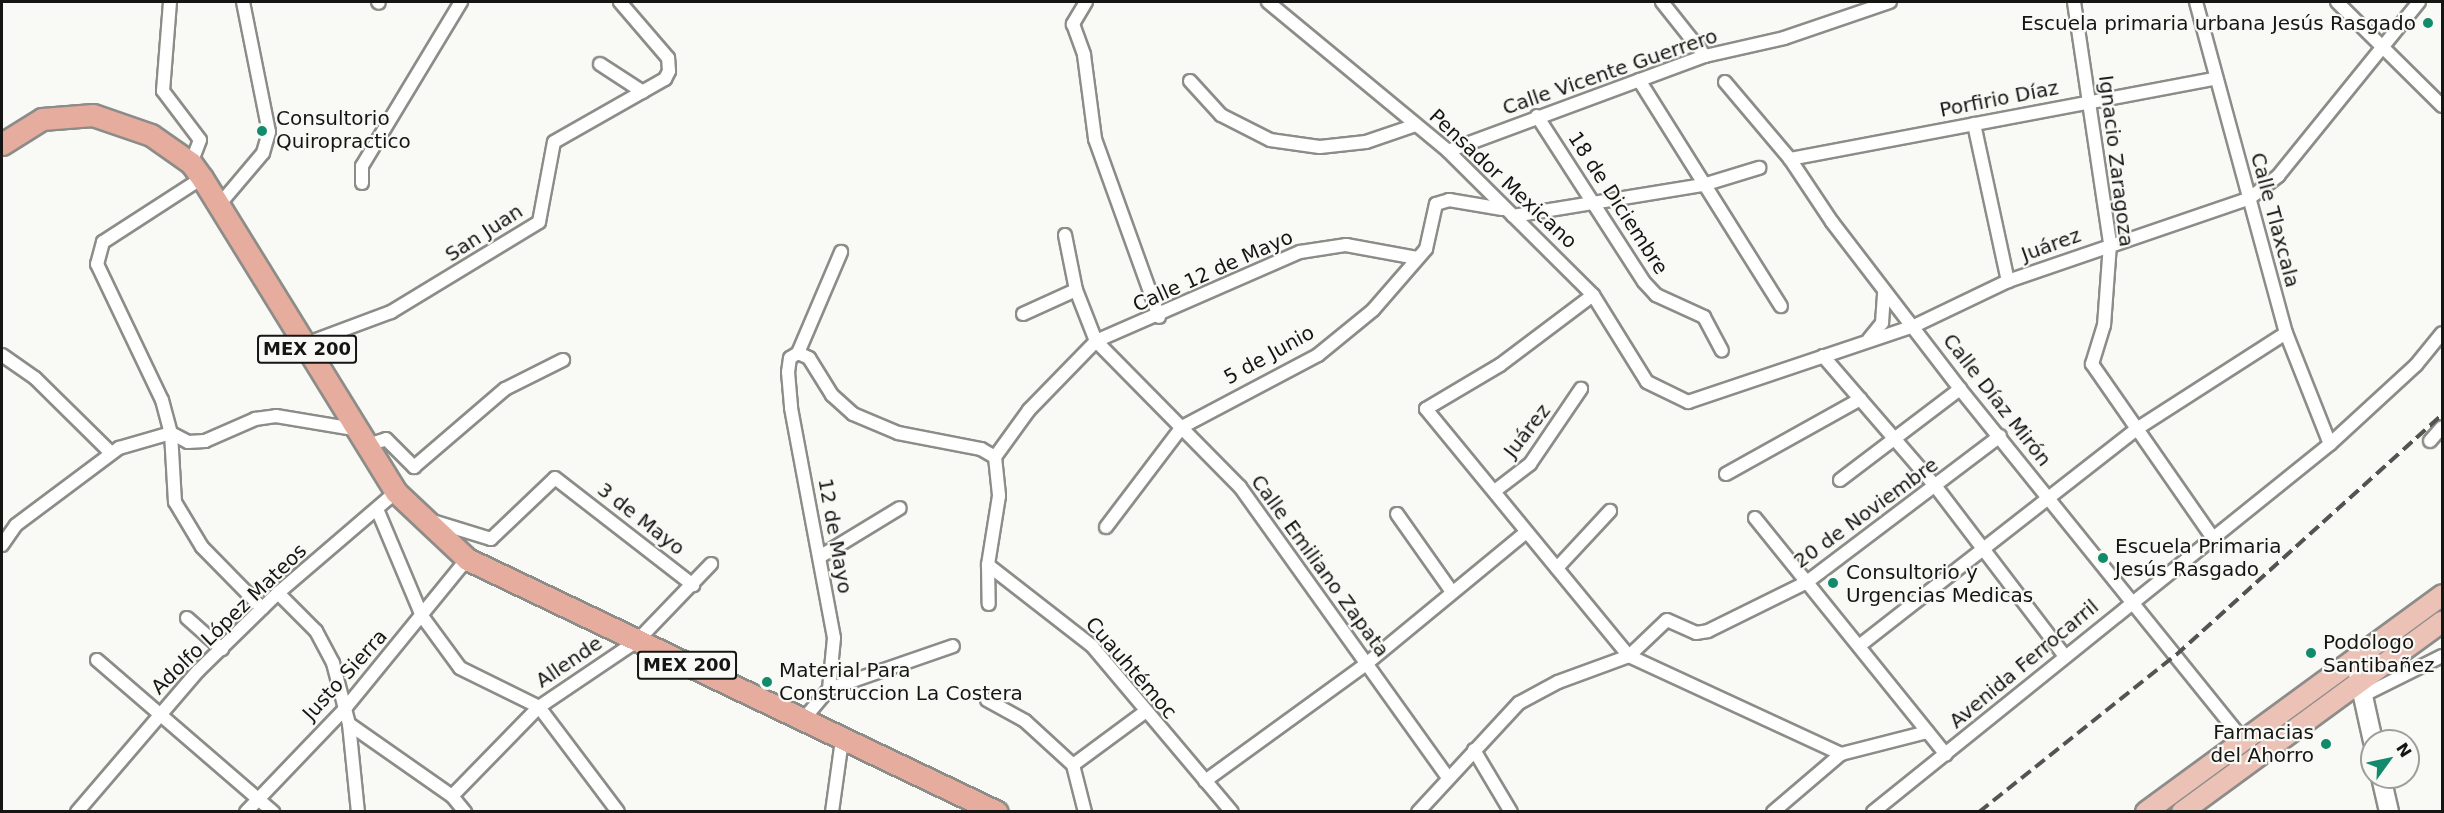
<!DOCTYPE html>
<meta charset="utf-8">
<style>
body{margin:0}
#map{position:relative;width:2444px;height:813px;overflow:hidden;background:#f9f9f5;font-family:"DejaVu Sans",sans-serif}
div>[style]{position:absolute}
.roads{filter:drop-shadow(2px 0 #8c8c89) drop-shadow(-2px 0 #8c8c89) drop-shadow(0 2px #8c8c89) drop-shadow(0 -2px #8c8c89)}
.minor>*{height:12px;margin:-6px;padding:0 6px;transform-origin:6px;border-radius:6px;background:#fff}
.secondary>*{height:18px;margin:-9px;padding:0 9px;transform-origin:9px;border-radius:9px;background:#fff}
.primary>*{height:20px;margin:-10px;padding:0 10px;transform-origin:10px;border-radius:10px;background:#ecc1b6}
.trunk>*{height:21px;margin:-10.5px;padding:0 10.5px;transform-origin:10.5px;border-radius:10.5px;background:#e6ac9e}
.rail>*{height:4px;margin-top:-2px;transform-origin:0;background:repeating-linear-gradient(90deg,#535351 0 12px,transparent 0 18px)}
.dots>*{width:16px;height:16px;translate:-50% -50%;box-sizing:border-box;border:3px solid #f9f9f5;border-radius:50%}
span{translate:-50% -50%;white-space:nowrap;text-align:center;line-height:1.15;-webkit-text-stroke:4.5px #f9f9f5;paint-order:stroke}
.shield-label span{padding:2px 4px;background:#f9f9f5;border:2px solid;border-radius:4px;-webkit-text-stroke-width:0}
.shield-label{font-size:18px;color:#151514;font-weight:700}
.poi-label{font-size:20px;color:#151514}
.right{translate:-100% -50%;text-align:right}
.left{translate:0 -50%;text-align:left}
.street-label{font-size:20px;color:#151514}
.frame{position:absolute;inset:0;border:3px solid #151514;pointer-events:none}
.north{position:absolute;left:2360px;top:729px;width:60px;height:60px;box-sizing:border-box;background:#f9f9f5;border:2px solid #9e9e9b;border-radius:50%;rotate:57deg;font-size:16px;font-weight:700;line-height:24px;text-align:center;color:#151514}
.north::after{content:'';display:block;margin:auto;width:21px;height:27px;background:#128a6c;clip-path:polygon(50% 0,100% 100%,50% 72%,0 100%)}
</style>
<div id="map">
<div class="roads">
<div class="minor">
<div style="left:170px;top:2px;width:89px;rotate:94.5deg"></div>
<div style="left:163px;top:91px;width:61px;rotate:52.9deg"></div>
<div style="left:200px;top:140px;width:25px;rotate:111deg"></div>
<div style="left:378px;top:2px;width:1px;rotate:45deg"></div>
<div style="left:1086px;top:2px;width:26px;rotate:121deg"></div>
<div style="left:1073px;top:24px;width:33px;rotate:70deg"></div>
<div style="left:1084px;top:55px;width:85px;rotate:82.5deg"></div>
<div style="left:1095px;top:139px;width:189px;rotate:70.2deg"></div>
<div style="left:1268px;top:2px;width:234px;rotate:39.6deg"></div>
<div style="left:1448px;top:151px;width:204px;rotate:44.8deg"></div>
<div style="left:1593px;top:295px;width:102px;rotate:58.2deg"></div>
<div style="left:1647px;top:382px;width:46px;rotate:26deg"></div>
<div style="left:1688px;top:402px;width:238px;rotate:-18.6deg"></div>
<div style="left:1914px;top:326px;width:104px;rotate:-25.6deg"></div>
<div style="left:2008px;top:281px;width:256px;rotate:-18.9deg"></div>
<div style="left:2250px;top:198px;width:36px;rotate:-38deg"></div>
<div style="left:2278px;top:176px;width:224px;rotate:-51deg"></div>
<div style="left:1662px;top:2px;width:69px;rotate:51.5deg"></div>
<div style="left:2074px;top:2px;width:245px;rotate:81.5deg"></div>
<div style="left:2110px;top:244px;width:81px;rotate:94.2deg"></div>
<div style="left:2104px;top:325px;width:41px;rotate:107.1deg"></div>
<div style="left:2092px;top:364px;width:212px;rotate:55.2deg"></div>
<div style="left:2196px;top:2px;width:343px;rotate:74.8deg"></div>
<div style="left:2286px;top:333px;width:119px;rotate:68.4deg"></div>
<div style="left:2337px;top:2px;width:148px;rotate:44.7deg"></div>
<div style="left:600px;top:64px;width:51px;rotate:33.1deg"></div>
<div style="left:1639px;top:80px;width:267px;rotate:57.9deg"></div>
<div style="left:1190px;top:81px;width:46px;rotate:47.6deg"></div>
<div style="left:1221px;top:115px;width:55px;rotate:27deg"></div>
<div style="left:1270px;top:140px;width:50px;rotate:8deg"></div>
<div style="left:1320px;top:147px;width:46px;rotate:-6.2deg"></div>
<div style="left:1366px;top:142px;width:53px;rotate:-18.8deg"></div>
<div style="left:1725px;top:82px;width:101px;rotate:49.8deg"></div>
<div style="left:1790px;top:159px;width:76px;rotate:56.3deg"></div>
<div style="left:1832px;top:222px;width:210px;rotate:52.5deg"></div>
<div style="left:1960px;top:389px;width:449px;rotate:51.1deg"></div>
<div style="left:1537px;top:116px;width:197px;rotate:57.2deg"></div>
<div style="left:1644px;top:282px;width:18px;rotate:47deg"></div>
<div style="left:1656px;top:295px;width:53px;rotate:24.6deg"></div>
<div style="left:1704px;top:317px;width:38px;rotate:62deg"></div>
<div style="left:1974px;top:124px;width:161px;rotate:77.8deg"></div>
<div style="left:1448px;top:151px;width:274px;rotate:-20.3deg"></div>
<div style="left:1705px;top:56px;width:81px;rotate:-12.8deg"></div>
<div style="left:1784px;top:38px;width:112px;rotate:-18.8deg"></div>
<div style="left:1790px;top:159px;width:432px;rotate:-10.7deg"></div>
<div style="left:202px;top:178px;width:118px;rotate:147.1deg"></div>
<div style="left:103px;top:242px;width:23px;rotate:105deg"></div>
<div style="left:97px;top:264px;width:151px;rotate:64.5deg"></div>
<div style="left:162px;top:400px;width:34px;rotate:75deg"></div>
<div style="left:171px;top:433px;width:69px;rotate:86.7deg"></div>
<div style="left:175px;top:502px;width:52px;rotate:59deg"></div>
<div style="left:202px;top:547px;width:86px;rotate:45.5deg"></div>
<div style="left:362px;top:183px;width:17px;rotate:-90deg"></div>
<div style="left:362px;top:166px;width:192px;rotate:-58.9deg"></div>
<div style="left:219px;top:205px;width:68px;rotate:-49.8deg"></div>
<div style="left:263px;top:153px;width:22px;rotate:-74deg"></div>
<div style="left:269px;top:132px;width:133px;rotate:-101.3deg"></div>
<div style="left:1513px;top:216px;width:193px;rotate:-9.3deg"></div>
<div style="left:1703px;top:185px;width:59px;rotate:-16.9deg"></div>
<div style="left:1065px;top:235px;width:56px;rotate:78.7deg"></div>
<div style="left:1076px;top:290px;width:55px;rotate:68.6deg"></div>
<div style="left:1096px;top:341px;width:205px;rotate:45.4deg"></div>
<div style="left:1240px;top:487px;width:357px;rotate:54.4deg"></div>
<div style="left:1593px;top:295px;width:116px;rotate:143deg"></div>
<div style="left:1500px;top:365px;width:86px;rotate:149.3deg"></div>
<div style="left:1426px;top:409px;width:320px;rotate:50.6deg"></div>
<div style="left:1629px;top:656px;width:234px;rotate:24.8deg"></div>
<div style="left:1023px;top:314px;width:58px;rotate:-24.4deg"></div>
<div style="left:1869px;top:339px;width:21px;rotate:-51deg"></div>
<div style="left:1882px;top:323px;width:32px;rotate:-86deg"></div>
<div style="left:305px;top:344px;width:92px;rotate:-20.4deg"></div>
<div style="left:391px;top:312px;width:173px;rotate:-31.3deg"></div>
<div style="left:539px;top:222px;width:81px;rotate:-79.4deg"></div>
<div style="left:554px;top:142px;width:128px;rotate:-29.6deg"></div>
<div style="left:665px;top:79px;width:9px;rotate:-63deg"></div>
<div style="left:669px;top:71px;width:13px;rotate:-94deg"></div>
<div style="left:668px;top:58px;width:74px;rotate:-130.6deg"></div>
<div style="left:798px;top:353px;width:9px;rotate:148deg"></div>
<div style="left:790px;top:358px;width:14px;rotate:98deg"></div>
<div style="left:788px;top:372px;width:36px;rotate:85deg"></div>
<div style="left:791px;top:408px;width:234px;rotate:79.4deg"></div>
<div style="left:834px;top:638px;width:51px;rotate:95.6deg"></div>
<div style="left:829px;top:689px;width:42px;rotate:130.2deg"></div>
<div style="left:798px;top:353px;width:12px;rotate:24deg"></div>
<div style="left:809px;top:358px;width:44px;rotate:58.1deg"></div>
<div style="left:832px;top:395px;width:28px;rotate:42deg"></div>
<div style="left:853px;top:414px;width:49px;rotate:22.9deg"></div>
<div style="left:898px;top:433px;width:85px;rotate:10.9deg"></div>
<div style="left:981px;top:449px;width:16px;rotate:30deg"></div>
<div style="left:995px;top:457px;width:39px;rotate:84deg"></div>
<div style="left:999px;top:496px;width:70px;rotate:99.1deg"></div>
<div style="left:988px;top:565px;width:39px;rotate:89deg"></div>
<div style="left:798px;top:353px;width:110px;rotate:-66.9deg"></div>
<div style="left:2px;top:355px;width:40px;rotate:34.9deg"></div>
<div style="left:35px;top:378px;width:107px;rotate:44.6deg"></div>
<div style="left:1823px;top:356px;width:173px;rotate:49.2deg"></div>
<div style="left:1936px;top:487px;width:211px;rotate:52.7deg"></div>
<div style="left:2430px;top:441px;width:18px;rotate:-49deg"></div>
<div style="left:365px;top:446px;width:22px;rotate:-18deg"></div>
<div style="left:386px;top:439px;width:40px;rotate:45deg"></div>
<div style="left:414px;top:467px;width:120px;rotate:-40.6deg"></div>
<div style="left:505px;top:389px;width:65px;rotate:-26.6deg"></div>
<div style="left:995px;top:457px;width:58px;rotate:-54.1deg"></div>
<div style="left:1029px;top:410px;width:96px;rotate:-45.8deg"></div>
<div style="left:1096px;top:341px;width:223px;rotate:-23.6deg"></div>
<div style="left:1300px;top:252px;width:47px;rotate:-8.7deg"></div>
<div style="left:1346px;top:245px;width:72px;rotate:10.4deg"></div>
<div style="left:1726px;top:474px;width:154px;rotate:-29.1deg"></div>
<div style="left:1840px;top:480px;width:151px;rotate:-37.2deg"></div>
<div style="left:1496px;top:490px;width:43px;rotate:-37.4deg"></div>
<div style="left:1530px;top:464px;width:91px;rotate:-55.8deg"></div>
<div style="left:377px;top:509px;width:116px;rotate:67.2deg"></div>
<div style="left:422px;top:616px;width:64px;rotate:53.8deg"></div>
<div style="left:460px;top:668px;width:88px;rotate:26.3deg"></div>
<div style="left:539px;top:707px;width:131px;rotate:53deg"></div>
<div style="left:1397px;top:514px;width:95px;rotate:54.8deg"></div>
<div style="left:1755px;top:518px;width:304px;rotate:51.1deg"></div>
<div style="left:426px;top:519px;width:68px;rotate:17.1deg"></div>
<div style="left:491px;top:539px;width:88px;rotate:-43.6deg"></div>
<div style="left:555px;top:478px;width:175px;rotate:37.8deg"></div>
<div style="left:1106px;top:527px;width:126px;rotate:-52.8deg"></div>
<div style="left:1182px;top:427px;width:154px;rotate:-27.9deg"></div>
<div style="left:1318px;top:355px;width:71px;rotate:-39.3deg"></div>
<div style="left:1373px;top:310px;width:81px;rotate:-49deg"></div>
<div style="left:1426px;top:249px;width:46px;rotate:-77.5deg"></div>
<div style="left:1436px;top:204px;width:14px;rotate:-17deg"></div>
<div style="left:1449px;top:200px;width:54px;rotate:9.6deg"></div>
<div style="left:2px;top:545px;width:24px;rotate:-55deg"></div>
<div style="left:16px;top:525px;width:129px;rotate:-36.8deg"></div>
<div style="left:119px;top:448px;width:54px;rotate:-16.1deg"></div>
<div style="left:171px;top:433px;width:19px;rotate:28deg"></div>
<div style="left:188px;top:442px;width:17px;rotate:-3deg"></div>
<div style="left:205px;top:441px;width:55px;rotate:-23.7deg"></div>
<div style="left:255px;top:419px;width:21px;rotate:-8deg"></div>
<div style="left:276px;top:416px;width:79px;rotate:9.5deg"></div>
<div style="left:821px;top:556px;width:92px;rotate:-31.3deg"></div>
<div style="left:988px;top:565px;width:132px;rotate:37.9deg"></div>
<div style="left:1092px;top:646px;width:217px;rotate:49.9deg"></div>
<div style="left:1557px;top:568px;width:78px;rotate:-47.1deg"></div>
<div style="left:278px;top:593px;width:54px;rotate:45deg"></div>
<div style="left:316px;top:631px;width:36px;rotate:62deg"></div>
<div style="left:333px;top:663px;width:63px;rotate:75.3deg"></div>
<div style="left:349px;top:724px;width:126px;rotate:35deg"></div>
<div style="left:452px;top:796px;width:21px;rotate:51deg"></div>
<div style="left:187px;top:618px;width:47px;rotate:41.5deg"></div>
<div style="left:1859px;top:646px;width:350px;rotate:-38deg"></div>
<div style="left:2135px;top:430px;width:179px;rotate:-32.7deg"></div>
<div style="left:97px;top:660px;width:233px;rotate:40.8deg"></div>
<div style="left:829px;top:689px;width:131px;rotate:-19.1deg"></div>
<div style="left:2364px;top:695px;width:87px;rotate:-26.6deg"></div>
<div style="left:987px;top:700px;width:43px;rotate:28.9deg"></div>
<div style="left:1025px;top:721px;width:65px;rotate:42.5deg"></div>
<div style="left:1073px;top:765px;width:49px;rotate:75.7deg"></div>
<div style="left:349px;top:724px;width:88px;rotate:84.2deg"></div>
<div style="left:1474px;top:750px;width:72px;rotate:59.2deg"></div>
<div style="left:1073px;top:765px;width:89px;rotate:-36.4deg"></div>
<div style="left:1205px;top:781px;width:199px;rotate:-36deg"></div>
<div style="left:1366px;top:664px;width:207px;rotate:-39.5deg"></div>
<div style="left:452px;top:796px;width:124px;rotate:-45.7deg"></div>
<div style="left:539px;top:707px;width:118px;rotate:-34deg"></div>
<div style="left:637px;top:641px;width:107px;rotate:-46.1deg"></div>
<div style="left:77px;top:812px;width:186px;rotate:-49.4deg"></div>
<div style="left:198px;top:671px;width:112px;rotate:-44.3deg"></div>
<div style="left:278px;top:593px;width:155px;rotate:-40.6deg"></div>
<div style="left:246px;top:812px;width:140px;rotate:-46.2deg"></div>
<div style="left:343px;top:711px;width:196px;rotate:-50.8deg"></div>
<div style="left:832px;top:812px;width:73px;rotate:-82.1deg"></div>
<div style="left:1418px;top:812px;width:149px;rotate:-47.2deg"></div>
<div style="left:1519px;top:703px;width:44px;rotate:-28.3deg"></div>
<div style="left:1558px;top:682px;width:76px;rotate:-20.1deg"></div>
<div style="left:1629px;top:656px;width:52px;rotate:-43.5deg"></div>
<div style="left:1667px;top:620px;width:32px;rotate:24deg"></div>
<div style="left:1696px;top:633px;width:12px;rotate:-9deg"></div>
<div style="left:1708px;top:631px;width:110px;rotate:-26.3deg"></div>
<div style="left:1807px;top:582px;width:242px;rotate:-37.1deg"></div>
<div style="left:1773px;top:812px;width:89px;rotate:-40.5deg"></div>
<div style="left:1841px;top:754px;width:89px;rotate:-14.3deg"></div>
<div style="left:1873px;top:812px;width:587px;rotate:-38.84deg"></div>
<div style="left:2330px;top:444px;width:117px;rotate:-42.6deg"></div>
<div style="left:2416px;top:365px;width:41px;rotate:-50.9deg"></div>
</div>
<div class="secondary">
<div style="left:2355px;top:660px;width:83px;rotate:77.5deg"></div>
<div style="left:2381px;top:777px;width:36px;rotate:77deg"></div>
</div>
<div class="primary">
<div style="left:2146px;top:812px;width:367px;rotate:-36.2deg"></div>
<div style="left:2182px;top:812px;width:322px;rotate:-36.2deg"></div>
</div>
<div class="trunk">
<div style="left:2px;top:144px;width:47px;rotate:-32deg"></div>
<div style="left:42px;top:119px;width:51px;rotate:-4.5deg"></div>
<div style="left:93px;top:115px;width:61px;rotate:19deg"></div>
<div style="left:151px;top:135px;width:49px;rotate:35deg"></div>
<div style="left:191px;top:163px;width:19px;rotate:54deg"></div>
<div style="left:202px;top:178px;width:369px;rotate:58.3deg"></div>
<div style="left:396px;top:492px;width:98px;rotate:43.3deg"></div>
<div style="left:467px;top:559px;width:587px;rotate:25.52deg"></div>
</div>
</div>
<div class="rail">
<div style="left:1979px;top:812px;width:252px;rotate:-38.6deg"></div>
<div style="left:2176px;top:655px;width:358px;rotate:-42.1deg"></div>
</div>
<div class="dots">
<div style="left:2428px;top:23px;background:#128a6c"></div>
<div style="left:262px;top:131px;background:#128a6c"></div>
<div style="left:2103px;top:558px;background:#128a6c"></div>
<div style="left:1833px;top:583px;background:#128a6c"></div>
<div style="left:2311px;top:653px;background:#128a6c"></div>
<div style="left:767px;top:682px;background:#128a6c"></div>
<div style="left:2326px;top:744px;background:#128a6c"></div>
</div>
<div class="shield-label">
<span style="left:307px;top:349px">MEX 200</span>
<span style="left:687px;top:665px">MEX 200</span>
</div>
<div class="poi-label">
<span class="right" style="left:2416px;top:23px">Escuela primaria urbana Jesús Rasgado</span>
<span class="left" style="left:276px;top:130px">Consultorio<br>Quiropractico</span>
<span class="left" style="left:2115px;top:558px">Escuela Primaria<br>Jesús Rasgado</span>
<span class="left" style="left:1846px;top:584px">Consultorio y<br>Urgencias Medicas</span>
<span class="left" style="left:2323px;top:654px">Podologo<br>Santibañez</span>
<span class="left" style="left:779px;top:682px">Material Para<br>Construccion La Costera</span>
<span class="right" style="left:2314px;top:744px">Farmacias<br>del Ahorro</span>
</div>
<div class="street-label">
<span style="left:1610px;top:72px;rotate:-19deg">Calle Vicente Guerrero</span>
<span style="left:1999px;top:99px;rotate:-11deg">Porfirio Díaz</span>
<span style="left:2116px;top:161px;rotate:83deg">Ignacio Zaragoza</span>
<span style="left:1503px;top:179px;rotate:43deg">Pensador Mexicano</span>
<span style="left:1618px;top:203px;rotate:57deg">18 de Diciembre</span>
<span style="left:2275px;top:220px;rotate:75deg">Calle Tlaxcala</span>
<span style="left:484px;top:233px;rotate:-33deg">San Juan</span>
<span style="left:2051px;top:245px;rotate:-20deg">Juárez</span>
<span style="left:1213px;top:271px;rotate:-24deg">Calle 12 de Mayo</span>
<span style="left:1269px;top:355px;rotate:-29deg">5 de Junio</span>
<span style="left:1997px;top:400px;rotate:52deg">Calle Díaz Mirón</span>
<span style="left:1527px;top:431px;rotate:-52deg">Juárez</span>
<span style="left:1866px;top:513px;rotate:-36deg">20 de Noviembre</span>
<span style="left:641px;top:519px;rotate:38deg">3 de Mayo</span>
<span style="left:835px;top:536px;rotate:80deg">12 de Mayo</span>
<span style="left:1320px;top:566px;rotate:54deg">Calle Emiliano Zapata</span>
<span style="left:229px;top:619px;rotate:-44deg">Adolfo López Mateos</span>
<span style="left:569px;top:662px;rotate:-34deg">Allende</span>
<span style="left:2024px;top:664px;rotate:-40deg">Avenida Ferrocarril</span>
<span style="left:1131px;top:668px;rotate:49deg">Cuauhtémoc</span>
<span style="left:345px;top:675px;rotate:-48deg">Justo Sierra</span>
</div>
<div class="frame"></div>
<div class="north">N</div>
</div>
